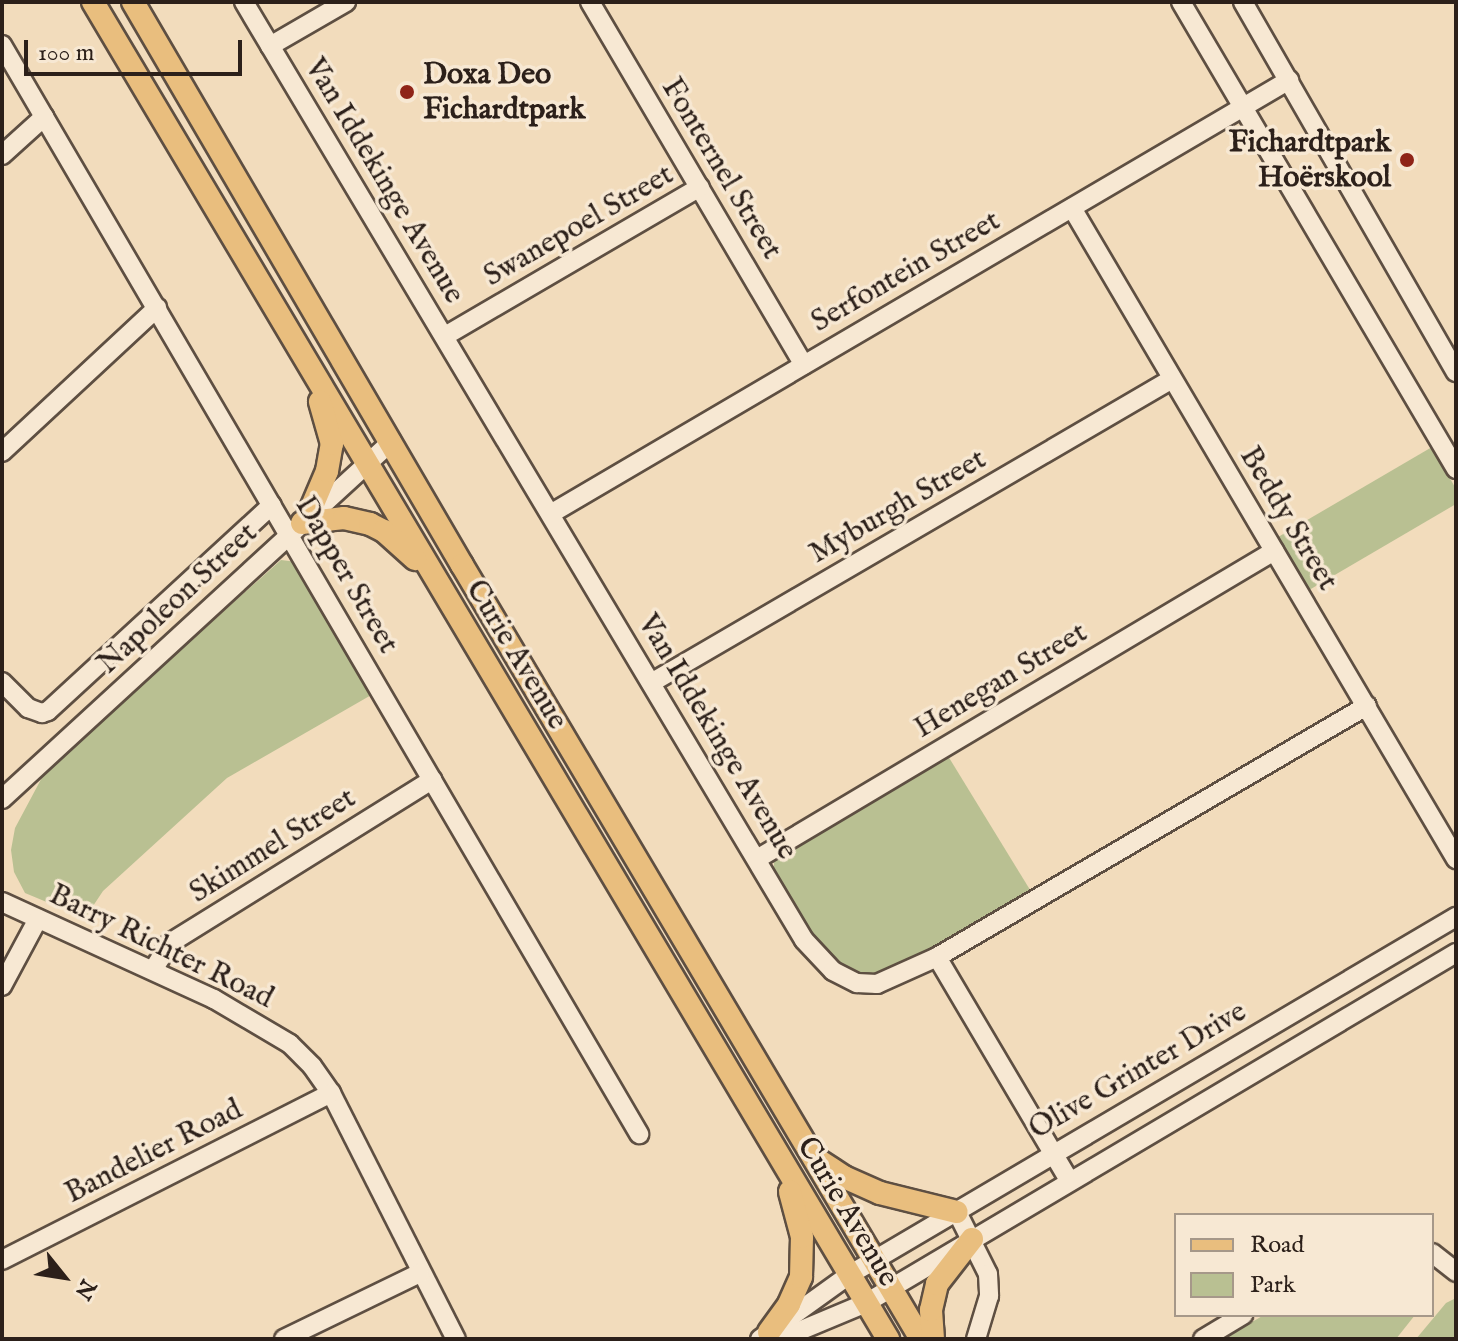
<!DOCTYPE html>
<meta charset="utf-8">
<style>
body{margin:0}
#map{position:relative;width:1458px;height:1341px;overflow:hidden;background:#f2dcbc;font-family:"IM FELL English",serif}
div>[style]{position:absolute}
.green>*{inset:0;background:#b9c092}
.roads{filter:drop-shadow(2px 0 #5e4f42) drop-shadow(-2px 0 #5e4f42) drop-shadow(0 2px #5e4f42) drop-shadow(0 -2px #5e4f42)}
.minor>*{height:18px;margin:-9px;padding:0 9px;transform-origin:9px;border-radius:9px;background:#f7e8d3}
.major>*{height:22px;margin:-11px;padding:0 11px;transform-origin:11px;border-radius:11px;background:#e9be7e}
.dots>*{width:22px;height:22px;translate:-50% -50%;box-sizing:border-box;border:4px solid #f7e8d3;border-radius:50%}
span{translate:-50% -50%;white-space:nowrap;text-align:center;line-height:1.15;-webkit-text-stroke:7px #f7e8d3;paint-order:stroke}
.poi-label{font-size:30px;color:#2c201a;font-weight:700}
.left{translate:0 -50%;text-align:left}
.right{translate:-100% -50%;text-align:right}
.street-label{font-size:30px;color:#2c201a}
.frame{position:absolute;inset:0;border:4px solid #2c201a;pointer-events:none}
.legend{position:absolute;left:1174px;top:1213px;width:260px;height:104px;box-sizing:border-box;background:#f7e8d3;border:2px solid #a69889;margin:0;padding:10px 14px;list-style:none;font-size:24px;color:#2c201a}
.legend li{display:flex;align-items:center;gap:16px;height:40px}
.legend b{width:40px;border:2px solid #a69889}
.north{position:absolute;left:24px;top:1237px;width:80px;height:80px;-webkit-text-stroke:6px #f7e8d3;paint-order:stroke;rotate:120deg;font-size:22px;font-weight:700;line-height:32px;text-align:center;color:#2c201a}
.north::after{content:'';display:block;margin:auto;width:28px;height:36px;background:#2c201a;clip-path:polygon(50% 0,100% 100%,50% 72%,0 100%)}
.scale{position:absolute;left:24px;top:40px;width:218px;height:36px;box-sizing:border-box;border:4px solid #2c201a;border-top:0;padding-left:10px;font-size:24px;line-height:28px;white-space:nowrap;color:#2c201a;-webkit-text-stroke:6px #f7e8d3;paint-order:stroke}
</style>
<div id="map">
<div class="green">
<div style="clip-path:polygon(1432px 447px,1456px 489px,1456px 504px,1304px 593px,1273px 540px)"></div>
<div style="clip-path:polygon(281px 560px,297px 562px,373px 694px,227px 778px,103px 891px,85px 918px,25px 893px,14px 872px,11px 850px,15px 828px,46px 770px)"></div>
<div style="clip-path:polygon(948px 756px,1032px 893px,897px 972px,876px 979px,855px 977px,819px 951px,774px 874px,774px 862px,786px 849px)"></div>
<div style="clip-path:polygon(1456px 1298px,1456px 1339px,1416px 1339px,1446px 1303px)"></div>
<div style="clip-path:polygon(1264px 1315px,1415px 1315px,1396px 1339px,1223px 1339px)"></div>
</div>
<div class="roads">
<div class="minor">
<div style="left:244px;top:2px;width:1092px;rotate:59.16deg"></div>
<div style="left:804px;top:940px;width:42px;rotate:46.9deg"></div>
<div style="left:833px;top:971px;width:27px;rotate:27deg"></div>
<div style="left:857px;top:983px;width:20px;rotate:3deg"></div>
<div style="left:877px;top:984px;width:66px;rotate:-24.2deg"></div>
<div style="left:937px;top:957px;width:498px;rotate:-30.3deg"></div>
<div style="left:590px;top:2px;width:421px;rotate:59.5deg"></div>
<div style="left:1181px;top:2px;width:542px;rotate:59.51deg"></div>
<div style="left:1243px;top:2px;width:427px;rotate:60.1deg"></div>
<div style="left:2px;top:45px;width:1262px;rotate:59.67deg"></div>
<div style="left:270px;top:46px;width:88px;rotate:-30.1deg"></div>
<div style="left:2px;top:155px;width:57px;rotate:-42.1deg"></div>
<div style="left:1072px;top:208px;width:756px;rotate:59.47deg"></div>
<div style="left:445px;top:336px;width:295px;rotate:-30.3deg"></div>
<div style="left:2px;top:452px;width:212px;rotate:-42.9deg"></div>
<div style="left:552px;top:513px;width:855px;rotate:-30.43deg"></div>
<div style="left:2px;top:682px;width:37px;rotate:45deg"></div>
<div style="left:28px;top:708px;width:15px;rotate:20deg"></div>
<div style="left:42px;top:713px;width:6px;rotate:-18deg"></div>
<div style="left:48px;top:711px;width:304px;rotate:-42.6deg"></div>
<div style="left:651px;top:683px;width:603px;rotate:-30.26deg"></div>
<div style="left:2px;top:799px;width:529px;rotate:-42.55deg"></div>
<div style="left:757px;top:859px;width:602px;rotate:-30.78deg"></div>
<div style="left:2px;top:902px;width:233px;rotate:24.6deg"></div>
<div style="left:214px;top:999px;width:88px;rotate:30.6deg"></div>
<div style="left:290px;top:1044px;width:31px;rotate:45deg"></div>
<div style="left:312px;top:1066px;width:33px;rotate:55deg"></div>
<div style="left:331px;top:1093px;width:276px;rotate:63.1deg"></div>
<div style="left:937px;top:957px;width:259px;rotate:59.4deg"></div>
<div style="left:153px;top:970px;width:32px;rotate:-58deg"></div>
<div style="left:170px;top:943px;width:309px;rotate:-31.9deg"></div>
<div style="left:2px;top:986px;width:76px;rotate:-61.8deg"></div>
<div style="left:957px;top:1212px;width:69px;rotate:63.4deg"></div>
<div style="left:988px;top:1274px;width:22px;rotate:87deg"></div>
<div style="left:989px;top:1296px;width:45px;rotate:106.8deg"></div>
<div style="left:1432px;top:1253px;width:31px;rotate:38deg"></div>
<div style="left:2px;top:1260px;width:369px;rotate:-26.9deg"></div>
<div style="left:284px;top:1339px;width:151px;rotate:-25.9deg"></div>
<div style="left:760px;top:1339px;width:110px;rotate:-35.7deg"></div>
<div style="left:849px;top:1275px;width:705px;rotate:-30.53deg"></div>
<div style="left:780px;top:1339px;width:93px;rotate:-22.7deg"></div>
<div style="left:866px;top:1303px;width:686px;rotate:-30.68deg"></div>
<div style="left:1203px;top:1339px;width:47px;rotate:-31deg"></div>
</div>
<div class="major">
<div style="left:93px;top:2px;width:1556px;rotate:59.26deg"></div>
<div style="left:133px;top:2px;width:652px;rotate:59.7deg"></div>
<div style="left:462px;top:565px;width:900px;rotate:59.33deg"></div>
<div style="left:307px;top:518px;width:51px;rotate:-66.9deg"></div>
<div style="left:327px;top:471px;width:27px;rotate:-80deg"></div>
<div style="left:332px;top:444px;width:44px;rotate:-105.9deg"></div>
<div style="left:302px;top:523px;width:42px;rotate:-6.8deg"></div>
<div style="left:344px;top:518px;width:27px;rotate:13deg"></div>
<div style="left:370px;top:524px;width:16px;rotate:27deg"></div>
<div style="left:384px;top:531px;width:42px;rotate:42.1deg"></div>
<div style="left:818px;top:1160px;width:31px;rotate:33deg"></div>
<div style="left:844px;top:1177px;width:39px;rotate:24deg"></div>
<div style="left:880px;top:1193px;width:79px;rotate:13.9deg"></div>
<div style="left:769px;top:1332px;width:34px;rotate:-54deg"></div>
<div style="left:789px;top:1304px;width:30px;rotate:-66deg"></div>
<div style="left:801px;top:1277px;width:40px;rotate:-88.6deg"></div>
<div style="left:802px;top:1237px;width:47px;rotate:-104.9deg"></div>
<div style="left:933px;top:1339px;width:29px;rotate:-94deg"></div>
<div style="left:931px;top:1310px;width:27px;rotate:-77deg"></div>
<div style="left:937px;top:1284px;width:57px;rotate:-52.1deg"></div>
</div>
</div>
<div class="dots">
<div style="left:407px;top:92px;background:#8f2418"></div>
<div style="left:1407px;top:160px;background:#8f2418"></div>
</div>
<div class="poi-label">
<span class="left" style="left:423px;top:92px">Doxa Deo<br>Fichardtpark</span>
<span class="right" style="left:1391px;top:160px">Fichardtpark<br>Hoërskool</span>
</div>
<div class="street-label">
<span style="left:721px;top:169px;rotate:59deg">Fonternel Street</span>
<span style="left:384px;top:181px;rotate:59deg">Van Iddekinge Avenue</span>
<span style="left:579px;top:226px;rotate:-30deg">Swanepoel Street</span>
<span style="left:906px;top:272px;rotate:-30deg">Serfontein Street</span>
<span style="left:898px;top:507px;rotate:-30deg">Myburgh Street</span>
<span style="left:1288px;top:519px;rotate:59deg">Beddy Street</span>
<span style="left:346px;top:575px;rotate:60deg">Dapper Street</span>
<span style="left:178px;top:599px;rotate:-43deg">Napoleon Street</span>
<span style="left:516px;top:655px;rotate:59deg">Curie Avenue</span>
<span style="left:1001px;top:681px;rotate:-31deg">Henegan Street</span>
<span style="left:717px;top:737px;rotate:59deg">Van Iddekinge Avenue</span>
<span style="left:273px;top:846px;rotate:-32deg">Skimmel Street</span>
<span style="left:161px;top:947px;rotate:26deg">Barry Richter Road</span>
<span style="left:1138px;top:1071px;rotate:-30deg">Olive Grinter Drive</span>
<span style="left:154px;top:1152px;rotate:-27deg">Bandelier Road</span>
<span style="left:847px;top:1212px;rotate:59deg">Curie Avenue</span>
</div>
<div class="frame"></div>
<ul class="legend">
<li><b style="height:10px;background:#e9be7e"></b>Road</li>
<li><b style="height:22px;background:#b9c092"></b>Park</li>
</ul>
<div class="north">N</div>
<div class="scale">100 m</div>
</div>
